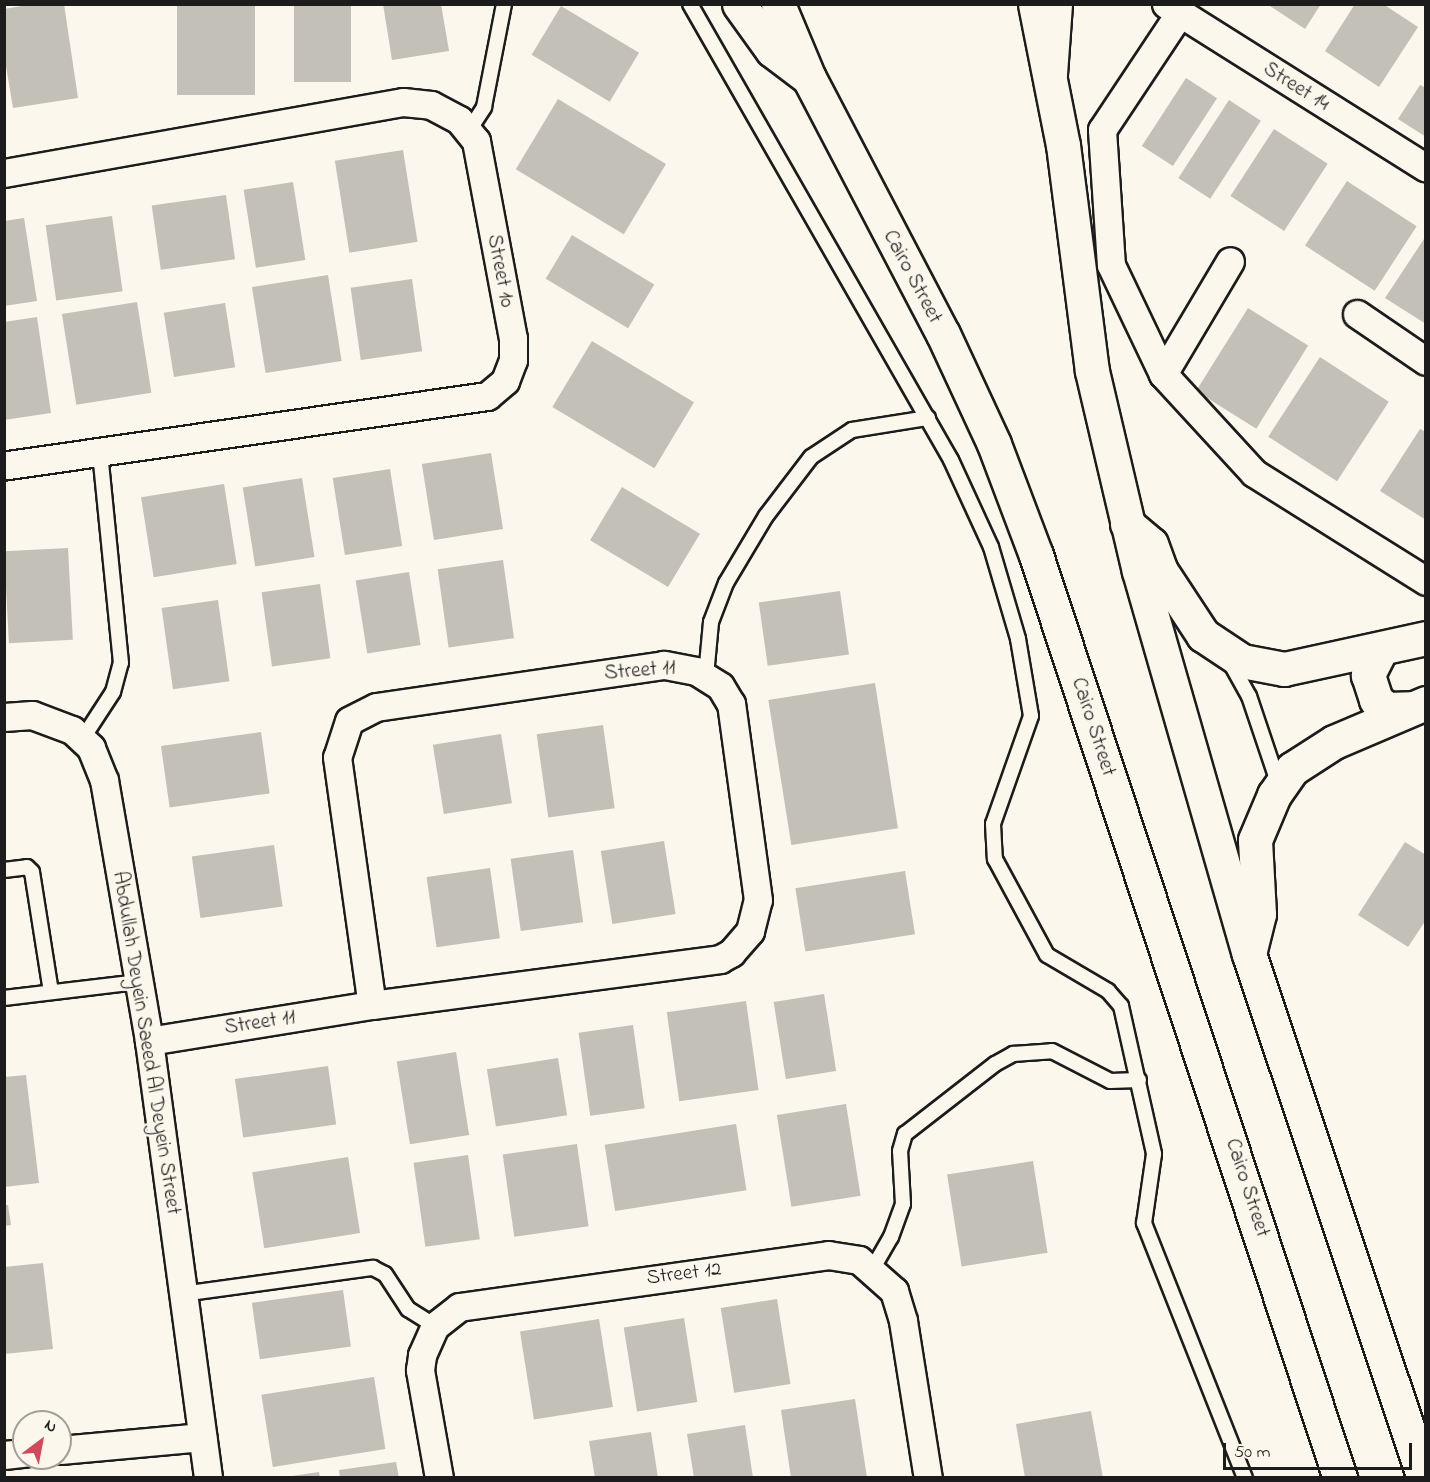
<!DOCTYPE html>
<style>
body{margin:0}
#map{position:relative;width:1430px;height:1482px;overflow:hidden;background:#fbf7ec;font-family:"Indie Flower",sans-serif}
div>[style]{position:absolute}
.building>*{inset:0;background:#c3c0b8;transform-origin:0 0}
.roads{filter:drop-shadow(2px 0 #1c1c1c) drop-shadow(-2px 0 #1c1c1c) drop-shadow(0 2px #1c1c1c) drop-shadow(0 -2px #1c1c1c)}
.lane>*{height:14px;margin:-7px;padding:0 7px;transform-origin:7px;border-radius:7px;background:#fbf7ec}
.street>*{height:27px;margin:-13.5px;padding:0 13.5px;transform-origin:13.5px;border-radius:13.5px;background:#fbf7ec}
.secondary>*{height:33px;margin:-16.5px;padding:0 16.5px;transform-origin:16.5px;border-radius:16.5px;background:#fbf7ec}
.primary>*{height:33px;margin:-16.5px;padding:0 16.5px;transform-origin:16.5px;border-radius:16.5px;background:#fbf7ec}
.highway>*{height:33px;margin:-16.5px;padding:0 16.5px;transform-origin:16.5px;border-radius:16.5px;background:#fbf7ec}
span{translate:-50% -50%;white-space:nowrap;text-align:center;line-height:1.15;-webkit-text-stroke:5px #fbf7ec;paint-order:stroke}
.street-label{font-size:21px;color:#1c1c1c}
.frame{position:absolute;inset:0;border:6px solid #1c1c1c;pointer-events:none}
.north{position:absolute;left:12px;top:1410px;width:60px;height:60px;box-sizing:border-box;background:#fbf7ec;border:2px solid #a29f99;border-radius:50%;rotate:32deg;font-size:16px;font-weight:700;line-height:24px;text-align:center;color:#1c1c1c}
.north::after{content:'';display:block;margin:auto;width:21px;height:27px;background:#d1495b;clip-path:polygon(50% 0,100% 100%,50% 72%,0 100%)}
.scale{position:absolute;left:1223px;top:1443px;width:189px;height:27px;box-sizing:border-box;border:3px solid #1c1c1c;border-top:0;padding-left:8px;font-size:18px;line-height:21px;white-space:nowrap;color:#1c1c1c;-webkit-text-stroke:4px #fbf7ec;paint-order:stroke}
</style>
<div id="map">
<div class="building">
<div style="clip-path:polygon(34px 4px,64px 4px,78px 98px,13px 108px,4px 54px,4px 9px)"></div>
<div style="left:177px;top:4px;width:78px;height:91px"></div>
<div style="left:294px;top:4px;width:57px;height:78px"></div>
<div style="clip-path:polygon(383px 4px,441px 4px,449px 51px,392px 60px)"></div>
<div style="clip-path:polygon(1267px 4px,1321px 4px,1305px 29px)"></div>
<div style="clip-path:polygon(1355px 4px,1383px 4px,1418px 27px,1379px 87px,1325px 51px)"></div>
<div style="left:561px;top:6px;width:91px;height:57px;rotate:31deg"></div>
<div style="left:1186px;top:78px;width:37px;height:81px;rotate:33deg"></div>
<div style="clip-path:polygon(1420px 85px,1426px 88px,1426px 137px,1398px 119px)"></div>
<div style="left:558px;top:99px;width:126px;height:82px;rotate:31deg"></div>
<div style="left:1229px;top:100px;width:38px;height:93px;rotate:33deg"></div>
<div style="left:1274px;top:129px;width:64px;height:80px;rotate:33deg"></div>
<div style="left:403px;top:150px;width:93px;height:69px;rotate:81deg"></div>
<div style="left:1347px;top:181px;width:83px;height:77px;rotate:33deg"></div>
<div style="left:293px;top:182px;width:79px;height:50px;rotate:81deg"></div>
<div style="left:226px;top:195px;width:65px;height:75px;rotate:82deg"></div>
<div style="left:112px;top:216px;width:76px;height:67px;rotate:82deg"></div>
<div style="clip-path:polygon(24px 218px,37px 301px,4px 306px,4px 221px)"></div>
<div style="left:572px;top:235px;width:96px;height:51px;rotate:31deg"></div>
<div style="clip-path:polygon(1426px 236px,1426px 324px,1385px 298px)"></div>
<div style="left:328px;top:275px;width:87px;height:77px;rotate:81deg"></div>
<div style="left:412px;top:279px;width:73px;height:62px;rotate:82deg"></div>
<div style="left:137px;top:302px;width:92px;height:76px;rotate:81deg"></div>
<div style="left:225px;top:303px;width:65px;height:62px;rotate:81deg"></div>
<div style="left:1248px;top:308px;width:71px;height:98px;rotate:32deg"></div>
<div style="clip-path:polygon(37px 317px,51px 413px,4px 420px,4px 322px)"></div>
<div style="left:592px;top:341px;width:119px;height:77px;rotate:31deg"></div>
<div style="left:1320px;top:357px;width:82px;height:95px;rotate:33deg"></div>
<div style="clip-path:polygon(1420px 429px,1426px 432px,1426px 520px,1380px 491px)"></div>
<div style="left:491px;top:453px;width:77px;height:70px;rotate:81deg"></div>
<div style="left:390px;top:469px;width:78px;height:58px;rotate:81deg"></div>
<div style="left:302px;top:478px;width:80px;height:60px;rotate:81deg"></div>
<div style="left:224px;top:484px;width:81px;height:84px;rotate:81deg"></div>
<div style="left:622px;top:487px;width:91px;height:62px;rotate:31deg"></div>
<div style="left:68px;top:548px;width:92px;height:64px;rotate:87deg"></div>
<div style="left:503px;top:560px;width:79px;height:66px;rotate:82deg"></div>
<div style="left:409px;top:572px;width:74px;height:54px;rotate:81deg"></div>
<div style="left:320px;top:584px;width:75px;height:59px;rotate:82deg"></div>
<div style="left:840px;top:591px;width:64px;height:82px;rotate:82deg"></div>
<div style="left:218px;top:600px;width:82px;height:57px;rotate:82deg"></div>
<div style="left:875px;top:683px;width:147px;height:108px;rotate:81deg"></div>
<div style="left:603px;top:725px;width:84px;height:67px;rotate:82deg"></div>
<div style="left:261px;top:732px;width:62px;height:101px;rotate:82deg"></div>
<div style="left:501px;top:734px;width:70px;height:69px;rotate:81deg"></div>
<div style="left:664px;top:841px;width:74px;height:64px;rotate:81deg"></div>
<div style="clip-path:polygon(1405px 842px,1426px 855px,1426px 920px,1408px 947px,1358px 915px)"></div>
<div style="left:274px;top:845px;width:62px;height:83px;rotate:82deg"></div>
<div style="left:573px;top:850px;width:73px;height:63px;rotate:82deg"></div>
<div style="left:490px;top:868px;width:71px;height:64px;rotate:82deg"></div>
<div style="left:905px;top:871px;width:64px;height:111px;rotate:81deg"></div>
<div style="left:824px;top:994px;width:78px;height:51px;rotate:81deg"></div>
<div style="left:746px;top:1001px;width:90px;height:80px;rotate:82deg"></div>
<div style="left:633px;top:1025px;width:84px;height:55px;rotate:82deg"></div>
<div style="left:456px;top:1052px;width:84px;height:60px;rotate:81deg"></div>
<div style="left:558px;top:1058px;width:58px;height:72px;rotate:81deg"></div>
<div style="left:328px;top:1066px;width:59px;height:94px;rotate:82deg"></div>
<div style="clip-path:polygon(26px 1075px,39px 1183px,4px 1187px,4px 1077px)"></div>
<div style="left:846px;top:1104px;width:93px;height:70px;rotate:81deg"></div>
<div style="left:736px;top:1124px;width:67px;height:133px;rotate:81deg"></div>
<div style="left:577px;top:1144px;width:83px;height:75px;rotate:82deg"></div>
<div style="left:468px;top:1155px;width:85px;height:55px;rotate:82deg"></div>
<div style="left:348px;top:1157px;width:77px;height:97px;rotate:81deg"></div>
<div style="left:1033px;top:1161px;width:93px;height:87px;rotate:81deg"></div>
<div style="clip-path:polygon(4px 1205px,8px 1205px,11px 1225px,4px 1226px)"></div>
<div style="clip-path:polygon(43px 1263px,53px 1349px,4px 1354px,4px 1267px)"></div>
<div style="left:343px;top:1290px;width:57px;height:92px;rotate:82deg"></div>
<div style="left:777px;top:1299px;width:86px;height:57px;rotate:81deg"></div>
<div style="left:684px;top:1318px;width:85px;height:61px;rotate:81deg"></div>
<div style="left:599px;top:1319px;width:89px;height:80px;rotate:81deg"></div>
<div style="left:374px;top:1377px;width:73px;height:114px;rotate:81deg"></div>
<div style="clip-path:polygon(855px 1399px,867px 1478px,791px 1478px,781px 1410px)"></div>
<div style="clip-path:polygon(1091px 1411px,1103px 1478px,1025px 1478px,1016px 1424px)"></div>
<div style="clip-path:polygon(745px 1425px,753px 1478px,694px 1478px,687px 1434px)"></div>
<div style="clip-path:polygon(651px 1432px,658px 1478px,595px 1478px,589px 1441px)"></div>
<div style="clip-path:polygon(396px 1462px,399px 1478px,340px 1478px,339px 1470px)"></div>
<div style="clip-path:polygon(319px 1472px,320px 1478px,292px 1478px,292px 1476px)"></div>
</div>
<div class="roads">
<div class="lane">
<div style="left:690px;top:4px;width:525px;rotate:60.21deg"></div>
<div style="left:951px;top:460px;width:96px;rotate:65.3deg"></div>
<div style="left:991px;top:547px;width:96px;rotate:73.6deg"></div>
<div style="left:1018px;top:639px;width:78px;rotate:80.4deg"></div>
<div style="left:1031px;top:716px;width:114px;rotate:109.4deg"></div>
<div style="left:993px;top:824px;width:35px;rotate:87deg"></div>
<div style="left:995px;top:859px;width:109px;rotate:61.6deg"></div>
<div style="left:1047px;top:955px;width:71px;rotate:30.5deg"></div>
<div style="left:1108px;top:991px;width:20px;rotate:49deg"></div>
<div style="left:1121px;top:1006px;width:152px;rotate:77.4deg"></div>
<div style="left:1154px;top:1154px;width:70px;rotate:98.2deg"></div>
<div style="left:1144px;top:1223px;width:274px;rotate:68.4deg"></div>
<div style="left:468px;top:132px;width:30px;rotate:-57deg"></div>
<div style="left:484px;top:107px;width:105px;rotate:-79deg"></div>
<div style="left:1230px;top:662px;width:39px;rotate:61deg"></div>
<div style="left:1249px;top:696px;width:91px;rotate:71.4deg"></div>
<div style="left:706px;top:676px;width:54px;rotate:-84.7deg"></div>
<div style="left:711px;top:622px;width:42px;rotate:-69deg"></div>
<div style="left:726px;top:583px;width:78px;rotate:-59.2deg"></div>
<div style="left:766px;top:516px;width:74px;rotate:-52.7deg"></div>
<div style="left:811px;top:457px;width:49px;rotate:-33.4deg"></div>
<div style="left:852px;top:430px;width:77px;rotate:-9deg"></div>
<div style="left:83px;top:738px;width:55px;rotate:-56.9deg"></div>
<div style="left:113px;top:692px;width:30px;rotate:-75deg"></div>
<div style="left:121px;top:663px;width:212px;rotate:-95.7deg"></div>
<div style="left:4px;top:870px;width:23px;rotate:-7deg"></div>
<div style="left:27px;top:867px;width:7px;rotate:45deg"></div>
<div style="left:32px;top:872px;width:121px;rotate:81deg"></div>
<div style="left:4px;top:998px;width:136px;rotate:-6.8deg"></div>
<div style="left:873px;top:1268px;width:36px;rotate:-60deg"></div>
<div style="left:891px;top:1237px;width:35px;rotate:-70deg"></div>
<div style="left:903px;top:1204px;width:53px;rotate:-93.2deg"></div>
<div style="left:900px;top:1151px;width:18px;rotate:-74deg"></div>
<div style="left:905px;top:1134px;width:114px;rotate:-37.9deg"></div>
<div style="left:995px;top:1064px;width:21px;rotate:-29deg"></div>
<div style="left:1013px;top:1054px;width:39px;rotate:-4deg"></div>
<div style="left:1052px;top:1051px;width:65px;rotate:27.3deg"></div>
<div style="left:1110px;top:1081px;width:29px;rotate:-2deg"></div>
<div style="left:182px;top:1294px;width:193px;rotate:-7.8deg"></div>
<div style="left:373px;top:1268px;width:13px;rotate:27deg"></div>
<div style="left:385px;top:1274px;width:42px;rotate:56.7deg"></div>
<div style="left:408px;top:1309px;width:32px;rotate:32deg"></div>
</div>
<div class="street">
<div style="left:1166px;top:4px;width:307px;rotate:32.2deg"></div>
<div style="left:1179px;top:14px;width:139px;rotate:123.6deg"></div>
<div style="left:1102px;top:130px;width:135px;rotate:86.2deg"></div>
<div style="left:1111px;top:265px;width:121px;rotate:64.5deg"></div>
<div style="left:1163px;top:374px;width:134px;rotate:47.4deg"></div>
<div style="left:1254px;top:473px;width:203px;rotate:32.1deg"></div>
<div style="left:4px;top:173px;width:405px;rotate:-10.1deg"></div>
<div style="left:403px;top:102px;width:28px;rotate:6deg"></div>
<div style="left:431px;top:105px;width:32px;rotate:28deg"></div>
<div style="left:459px;top:120px;width:27px;rotate:51deg"></div>
<div style="left:476px;top:141px;width:200px;rotate:79.4deg"></div>
<div style="left:513px;top:338px;width:22px;rotate:90deg"></div>
<div style="left:513px;top:360px;width:22px;rotate:111deg"></div>
<div style="left:505px;top:381px;width:23px;rotate:140deg"></div>
<div style="left:487px;top:396px;width:488px;rotate:171.8deg"></div>
<div style="left:1357px;top:314px;width:83px;rotate:34.3deg"></div>
<div style="left:1163px;top:374px;width:131px;rotate:-59.3deg"></div>
<div style="left:4px;top:717px;width:28px;rotate:-4deg"></div>
<div style="left:32px;top:715px;width:43px;rotate:20.6deg"></div>
<div style="left:72px;top:730px;width:26px;rotate:43deg"></div>
<div style="left:91px;top:748px;width:35px;rotate:68deg"></div>
<div style="left:104px;top:780px;width:265px;rotate:80.2deg"></div>
<div style="left:149px;top:1041px;width:441px;rotate:82.3deg"></div>
<div style="left:149px;top:1041px;width:226px;rotate:-9.2deg"></div>
<div style="left:372px;top:1005px;width:351px;rotate:-7.5deg"></div>
<div style="left:720px;top:959px;width:13px;rotate:-29deg"></div>
<div style="left:731px;top:953px;width:29px;rotate:-49deg"></div>
<div style="left:750px;top:931px;width:32px;rotate:-76deg"></div>
<div style="left:758px;top:900px;width:198px;rotate:-97.8deg"></div>
<div style="left:731px;top:704px;width:21px;rotate:-121deg"></div>
<div style="left:720px;top:686px;width:28px;rotate:-148deg"></div>
<div style="left:696px;top:671px;width:33px;rotate:-169deg"></div>
<div style="left:664px;top:665px;width:291px;rotate:171.7deg"></div>
<div style="left:376px;top:707px;width:30px;rotate:153deg"></div>
<div style="left:349px;top:721px;width:38px;rotate:108deg"></div>
<div style="left:337px;top:757px;width:250px;rotate:82deg"></div>
<div style="left:60px;top:1450px;width:143px;rotate:-5.2deg"></div>
<div style="left:4px;top:1455px;width:20px;rotate:-6deg"></div>
<div style="left:439px;top:1478px;width:110px;rotate:-100deg"></div>
<div style="left:420px;top:1370px;width:15px;rotate:-82deg"></div>
<div style="left:422px;top:1355px;width:32px;rotate:-66deg"></div>
<div style="left:435px;top:1326px;width:31px;rotate:-38deg"></div>
<div style="left:459px;top:1307px;width:373px;rotate:-8deg"></div>
<div style="left:828px;top:1255px;width:31px;rotate:9deg"></div>
<div style="left:859px;top:1260px;width:47px;rotate:41.5deg"></div>
<div style="left:894px;top:1291px;width:31px;rotate:73deg"></div>
<div style="left:903px;top:1321px;width:159px;rotate:81deg"></div>
</div>
<div class="secondary">
<div style="left:1127px;top:524px;width:31px;rotate:40deg"></div>
<div style="left:1151px;top:544px;width:29px;rotate:70deg"></div>
<div style="left:1161px;top:571px;width:77px;rotate:56.7deg"></div>
<div style="left:1203px;top:635px;width:47px;rotate:33.7deg"></div>
<div style="left:1242px;top:661px;width:43px;rotate:10.8deg"></div>
<div style="left:1284px;top:669px;width:145px;rotate:-12.3deg"></div>
<div style="left:1380px;top:651px;width:27px;rotate:117deg"></div>
<div style="left:1368px;top:675px;width:26px;rotate:72deg"></div>
<div style="left:1376px;top:700px;width:14px;rotate:39deg"></div>
<div style="left:1387px;top:709px;width:24px;rotate:-2deg"></div>
<div style="left:1249px;top:954px;width:41px;rotate:-76deg"></div>
<div style="left:1259px;top:914px;width:74px;rotate:-93.1deg"></div>
<div style="left:1255px;top:840px;width:49px;rotate:-67.1deg"></div>
<div style="left:1274px;top:795px;width:32px;rotate:-55deg"></div>
<div style="left:1292px;top:769px;width:50px;rotate:-32.7deg"></div>
<div style="left:1334px;top:742px;width:100px;rotate:-23deg"></div>
</div>
<div class="primary">
<div style="left:778px;top:4px;width:80px;rotate:67.3deg"></div>
<div style="left:809px;top:78px;width:289px;rotate:62.4deg"></div>
<div style="left:943px;top:334px;width:121px;rotate:65.1deg"></div>
<div style="left:994px;top:444px;width:119px;rotate:69.3deg"></div>
<div style="left:1036px;top:555px;width:972px;rotate:71.77deg"></div>
<div style="left:1035px;top:4px;width:144px;rotate:78.8deg"></div>
<div style="left:1063px;top:145px;width:228px;rotate:82.7deg"></div>
<div style="left:1092px;top:371px;width:205px;rotate:76.8deg"></div>
<div style="left:1139px;top:571px;width:398px;rotate:74deg"></div>
<div style="left:1249px;top:954px;width:552px;rotate:71.53deg"></div>
</div>
<div class="highway">
<div style="left:739px;top:4px;width:57px;rotate:54.3deg"></div>
<div style="left:772px;top:50px;width:46px;rotate:37.1deg"></div>
<div style="left:1050px;top:74px;width:70px;rotate:-85.9deg"></div>
</div>
</div>
<div class="street-label">
<span style="left:1296px;top:87px;rotate:32deg">Street 14</span>
<span style="left:500px;top:271px;rotate:79deg">Street 10</span>
<span style="left:912px;top:277px;rotate:62deg">Cairo Street</span>
<span style="left:640px;top:671px;rotate:-5deg">Street 11</span>
<span style="left:1093px;top:727px;rotate:72deg">Cairo Street</span>
<span style="left:260px;top:1023px;rotate:-9deg">Street 11</span>
<span style="left:146px;top:1043px;rotate:81deg">Abdullah Deyein Saeed Al Deyein Street</span>
<span style="left:1247px;top:1188px;rotate:72deg">Cairo Street</span>
<span style="left:684px;top:1274px;rotate:-7deg">Street 12</span>
</div>
<div class="frame"></div>
<div class="north">N</div>
<div class="scale">50 m</div>
</div>
